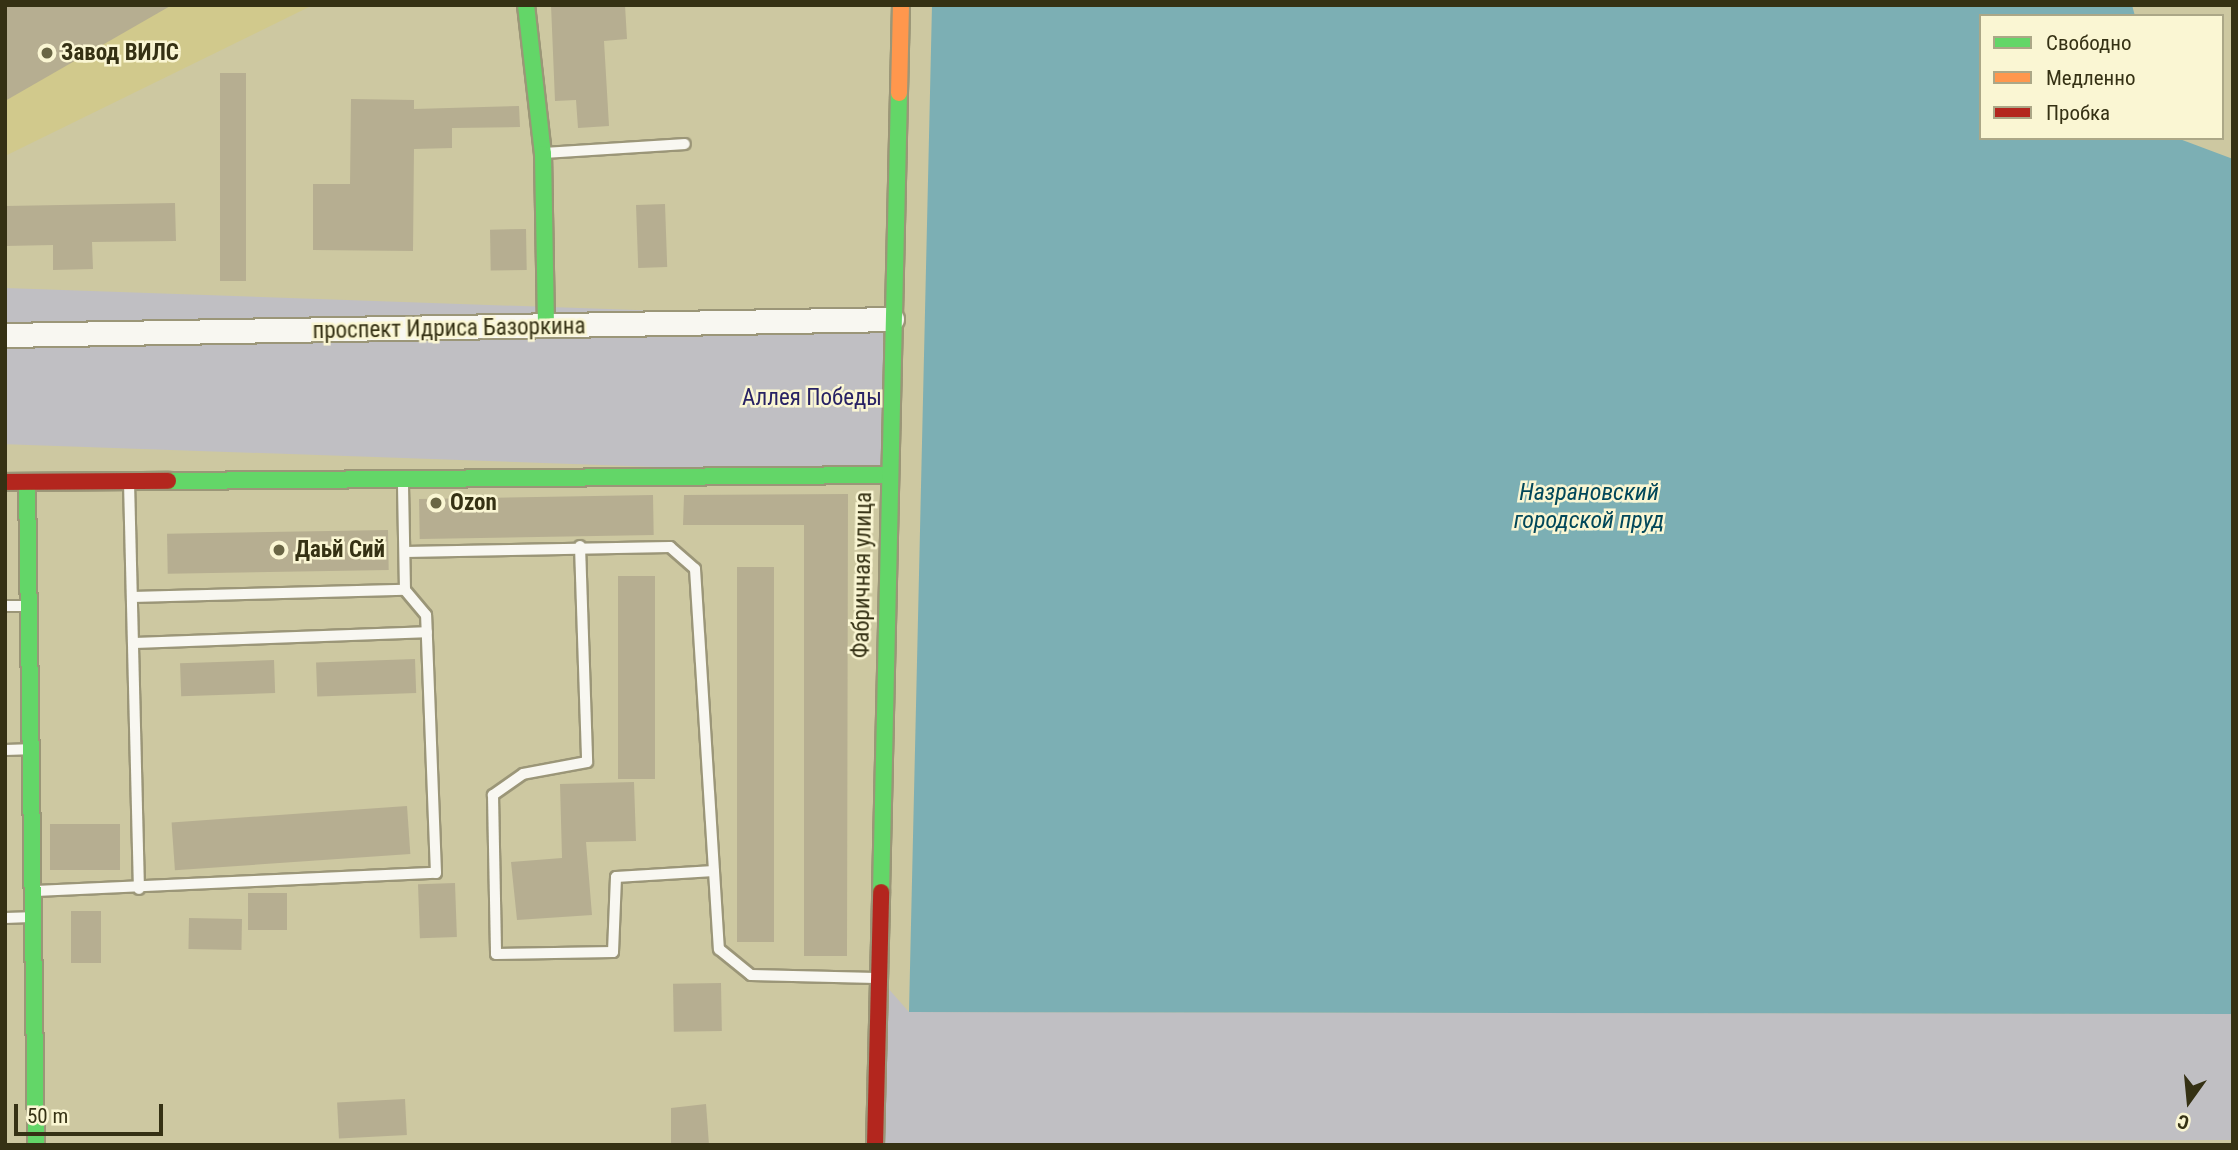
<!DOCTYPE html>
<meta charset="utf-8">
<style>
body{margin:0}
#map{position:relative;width:2238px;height:1150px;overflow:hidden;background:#cdc8a1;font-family:"Roboto Condensed",sans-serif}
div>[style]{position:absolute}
.built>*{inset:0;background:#d1c98c}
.green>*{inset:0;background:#c0bfc3;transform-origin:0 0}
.water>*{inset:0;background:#7cafb4}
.building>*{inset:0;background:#b6ae91;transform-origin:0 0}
.roads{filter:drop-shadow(2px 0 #9b9678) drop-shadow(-2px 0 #9b9678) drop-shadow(0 2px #9b9678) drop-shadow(0 -2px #9b9678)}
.lane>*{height:10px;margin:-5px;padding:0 5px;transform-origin:5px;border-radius:5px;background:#f8f7f1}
.street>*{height:23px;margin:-11.5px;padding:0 11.5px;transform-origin:11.5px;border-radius:11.5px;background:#f8f7f1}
.fast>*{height:16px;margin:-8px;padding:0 8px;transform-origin:8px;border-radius:8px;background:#63d668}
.slow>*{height:16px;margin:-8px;padding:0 8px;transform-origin:8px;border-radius:8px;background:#ff974d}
.jam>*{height:16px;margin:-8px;padding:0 8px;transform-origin:8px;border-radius:8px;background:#b3261e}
.dots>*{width:19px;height:19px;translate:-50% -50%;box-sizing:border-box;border:4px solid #faf6d3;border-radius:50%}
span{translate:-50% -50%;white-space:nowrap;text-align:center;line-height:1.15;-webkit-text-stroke:5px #faf6d3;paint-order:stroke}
.poi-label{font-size:23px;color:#353114;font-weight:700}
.left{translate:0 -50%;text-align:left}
.street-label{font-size:23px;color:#353114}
.park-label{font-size:23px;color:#282264}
.water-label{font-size:24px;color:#024759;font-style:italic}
.frame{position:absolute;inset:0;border:7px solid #353114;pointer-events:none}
.legend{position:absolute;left:1979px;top:14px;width:245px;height:126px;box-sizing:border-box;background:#faf6d3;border:2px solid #aba787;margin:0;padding:9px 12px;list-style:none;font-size:21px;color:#353114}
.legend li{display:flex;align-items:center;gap:14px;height:35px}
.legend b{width:35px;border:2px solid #aba787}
.north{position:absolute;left:2154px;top:1066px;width:70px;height:70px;-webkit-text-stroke:5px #faf6d3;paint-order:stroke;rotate:195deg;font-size:19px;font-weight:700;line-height:28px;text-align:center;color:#353114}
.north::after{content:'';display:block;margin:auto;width:24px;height:32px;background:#353114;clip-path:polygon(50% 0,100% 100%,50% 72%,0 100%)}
.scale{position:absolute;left:14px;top:1104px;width:149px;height:32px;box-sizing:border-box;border:4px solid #353114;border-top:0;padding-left:9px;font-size:21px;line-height:24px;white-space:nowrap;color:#353114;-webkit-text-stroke:5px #faf6d3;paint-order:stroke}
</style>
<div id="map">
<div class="built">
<div style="clip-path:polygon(5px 5px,313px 5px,5px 156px)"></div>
</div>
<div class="green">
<div style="left:892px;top:319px;width:156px;height:887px;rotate:92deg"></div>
<div style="clip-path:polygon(879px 978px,909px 1012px,2233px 1014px,2233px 1140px,875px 1145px)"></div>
</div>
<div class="water">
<div style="clip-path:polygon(932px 5px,2132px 5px,2135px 16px,1981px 16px,1981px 138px,2177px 138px,2233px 159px,2233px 1014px,909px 1012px)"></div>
</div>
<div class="building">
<div style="clip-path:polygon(5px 5px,172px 5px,5px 101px)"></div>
<div style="clip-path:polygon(551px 5px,625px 5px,627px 39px,604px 41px,609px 126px,578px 128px,576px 100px,555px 101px)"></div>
<div style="left:220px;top:73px;width:26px;height:208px"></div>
<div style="clip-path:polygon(351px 99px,414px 100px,414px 109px,519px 106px,520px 127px,452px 128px,452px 148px,414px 149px,413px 251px,313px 250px,313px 184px,350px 184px)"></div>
<div style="clip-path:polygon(175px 203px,176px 241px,92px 242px,93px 269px,53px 270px,53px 245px,5px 246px,5px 206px)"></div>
<div style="left:665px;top:204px;width:63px;height:29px;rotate:88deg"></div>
<div style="left:526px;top:229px;width:41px;height:36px;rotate:89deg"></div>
<div style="clip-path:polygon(848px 494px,847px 956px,804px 956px,804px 525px,683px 525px,684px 495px)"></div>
<div style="left:653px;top:495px;width:40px;height:234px;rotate:89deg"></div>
<div style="left:388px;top:530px;width:40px;height:221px;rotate:89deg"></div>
<div style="left:737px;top:567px;width:37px;height:375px"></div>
<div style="left:618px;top:576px;width:37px;height:203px"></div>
<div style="left:415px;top:659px;width:34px;height:99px;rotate:88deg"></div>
<div style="left:274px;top:660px;width:33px;height:94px;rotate:88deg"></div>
<div style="clip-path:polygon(634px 782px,636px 841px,586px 842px,592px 915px,517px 920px,511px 862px,562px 858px,560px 784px)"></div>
<div style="left:407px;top:806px;width:48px;height:236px;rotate:86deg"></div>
<div style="left:50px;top:824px;width:70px;height:46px"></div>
<div style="left:455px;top:883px;width:54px;height:37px;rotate:88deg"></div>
<div style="left:248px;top:893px;width:39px;height:37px"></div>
<div style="left:71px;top:911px;width:30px;height:52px"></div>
<div style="left:189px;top:918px;width:53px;height:31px;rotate:1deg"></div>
<div style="left:721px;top:983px;width:48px;height:48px;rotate:89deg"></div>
<div style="left:405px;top:1099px;width:36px;height:68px;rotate:87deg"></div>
<div style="clip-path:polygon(706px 1104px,709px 1145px,671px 1145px,671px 1108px)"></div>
</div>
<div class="roads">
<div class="lane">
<div style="left:545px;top:153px;width:140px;rotate:-3.7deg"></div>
<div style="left:129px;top:482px;width:407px;rotate:88.6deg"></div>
<div style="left:580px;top:546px;width:216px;rotate:88.1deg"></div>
<div style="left:587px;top:762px;width:65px;rotate:169.4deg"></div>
<div style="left:523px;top:774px;width:37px;rotate:145deg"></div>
<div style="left:493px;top:795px;width:159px;rotate:88.9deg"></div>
<div style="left:496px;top:954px;width:117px;rotate:-1deg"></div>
<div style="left:613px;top:952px;width:75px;rotate:-87.7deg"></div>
<div style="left:616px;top:877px;width:98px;rotate:-3.5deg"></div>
<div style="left:405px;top:552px;width:265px;rotate:-1.1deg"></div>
<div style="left:670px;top:547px;width:33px;rotate:41deg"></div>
<div style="left:695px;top:569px;width:381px;rotate:86.4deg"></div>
<div style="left:719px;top:949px;width:41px;rotate:39.1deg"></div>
<div style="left:751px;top:975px;width:125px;rotate:1.4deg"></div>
<div style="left:132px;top:597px;width:273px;rotate:-1.5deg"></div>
<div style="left:5px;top:606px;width:20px"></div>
<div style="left:133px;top:643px;width:294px;rotate:-2.1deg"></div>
<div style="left:5px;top:750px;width:23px;rotate:-2deg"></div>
<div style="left:35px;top:891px;width:401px;rotate:-2.6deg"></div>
<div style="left:436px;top:873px;width:258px;rotate:-92.2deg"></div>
<div style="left:426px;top:615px;width:33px;rotate:-130deg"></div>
<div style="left:405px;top:590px;width:107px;rotate:-91.1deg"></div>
<div style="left:5px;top:918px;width:25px;rotate:-2deg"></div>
</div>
<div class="street">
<div style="left:5px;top:335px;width:887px;rotate:-1.03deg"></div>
</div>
<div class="fast">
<div style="left:526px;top:5px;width:150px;rotate:83.5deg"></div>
<div style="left:543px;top:154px;width:172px;rotate:89deg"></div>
<div style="left:168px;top:481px;width:719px;rotate:-0.48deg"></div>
<div style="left:27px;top:482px;width:663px;rotate:89.22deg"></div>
<div style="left:881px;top:892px;width:799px;rotate:-88.71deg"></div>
</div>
<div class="slow">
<div style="left:899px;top:93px;width:88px;rotate:-88.7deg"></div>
</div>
<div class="jam">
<div style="left:5px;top:482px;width:163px;rotate:-0.4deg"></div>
<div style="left:875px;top:1145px;width:253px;rotate:-88.6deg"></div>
</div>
</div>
<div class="dots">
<div style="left:47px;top:53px;background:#6a6645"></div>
<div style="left:436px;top:503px;background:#6a6645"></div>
<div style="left:279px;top:550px;background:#6a6645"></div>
</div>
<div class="poi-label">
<span class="left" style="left:61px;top:53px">Завод ВИЛС</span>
<span class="left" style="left:450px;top:503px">Ozon</span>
<span class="left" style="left:295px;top:550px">Даьй Сий</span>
</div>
<div class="street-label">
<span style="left:449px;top:329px;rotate:-1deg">проспект Идриса Базоркина</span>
<span style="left:863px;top:575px;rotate:-89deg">Фабричная улица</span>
</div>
<div class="park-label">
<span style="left:812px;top:398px">Аллея Победы</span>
</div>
<div class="water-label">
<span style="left:1589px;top:507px">Назрановский<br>городской пруд</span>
</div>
<div class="frame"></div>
<ul class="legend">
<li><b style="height:9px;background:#63d668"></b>Свободно</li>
<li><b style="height:9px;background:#ff974d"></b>Медленно</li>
<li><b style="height:9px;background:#b3261e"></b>Пробка</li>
</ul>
<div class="north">С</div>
<div class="scale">50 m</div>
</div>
